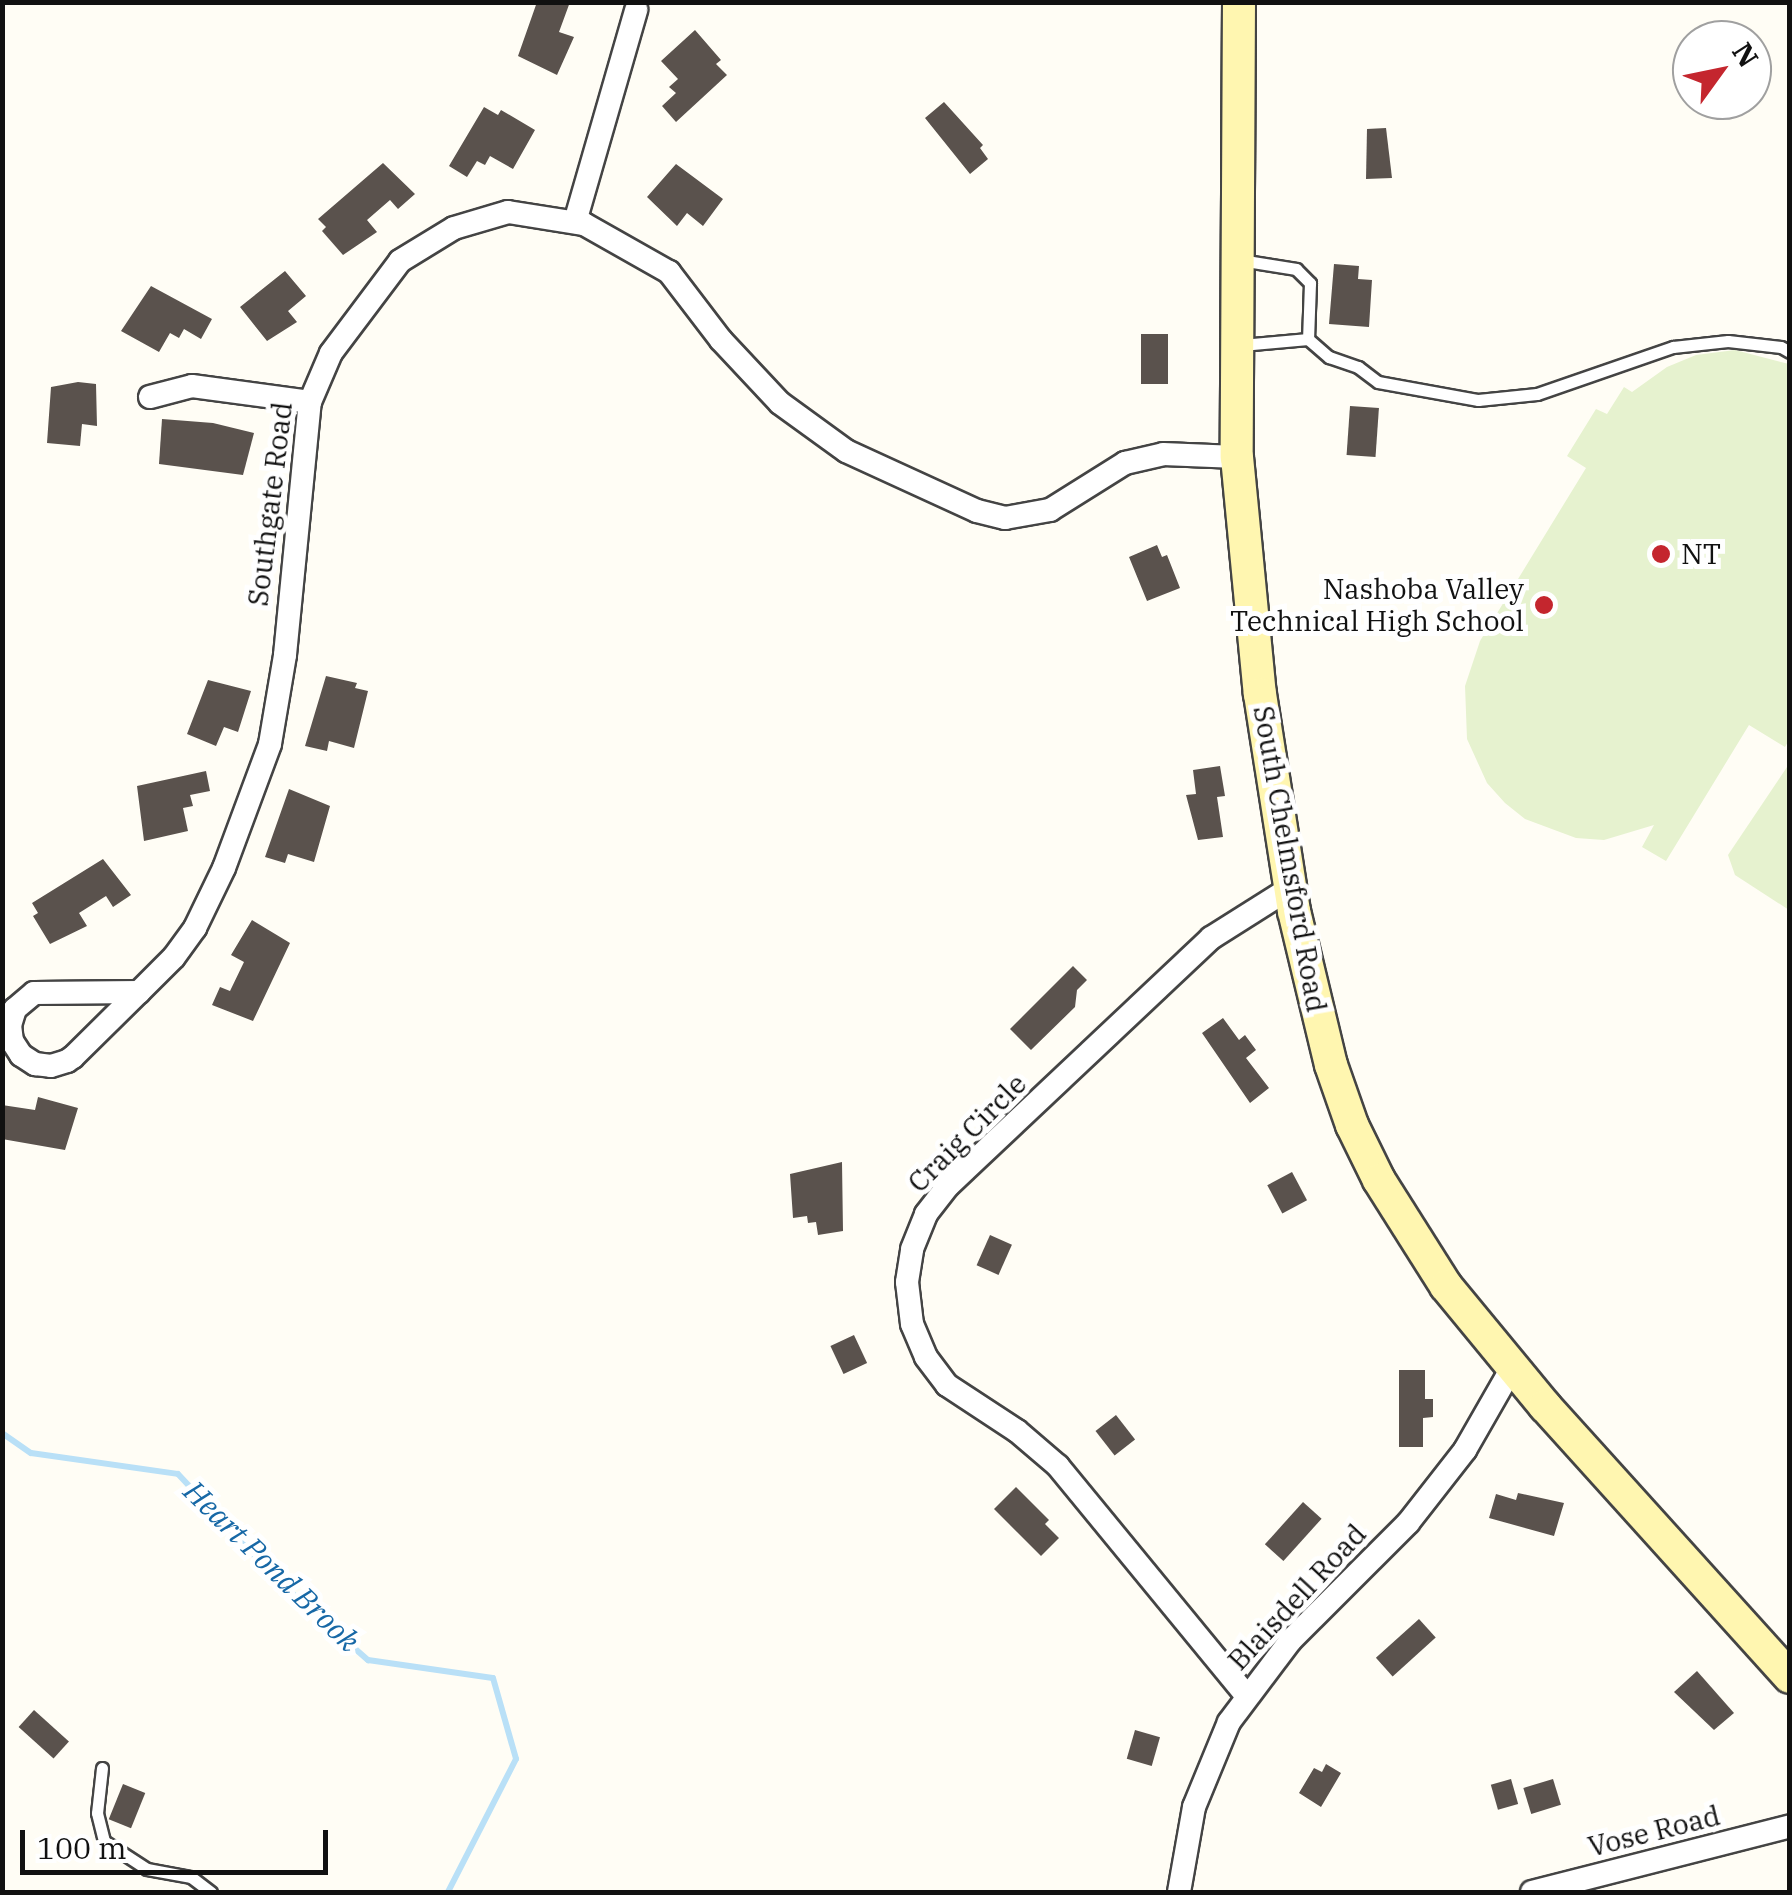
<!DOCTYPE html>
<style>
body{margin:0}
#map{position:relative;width:1792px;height:1895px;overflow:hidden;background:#fffdf5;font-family:"IBM Plex Serif",serif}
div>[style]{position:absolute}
.pitch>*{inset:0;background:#e6f2cf}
.stream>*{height:6px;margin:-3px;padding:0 3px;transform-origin:3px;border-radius:3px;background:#b9e0f7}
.building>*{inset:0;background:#5a524d;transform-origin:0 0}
.roads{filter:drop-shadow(2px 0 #444) drop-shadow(-2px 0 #444) drop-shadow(0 2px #444) drop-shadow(0 -2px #444)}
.service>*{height:11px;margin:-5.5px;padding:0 5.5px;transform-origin:5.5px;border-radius:5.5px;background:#fff}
.minor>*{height:22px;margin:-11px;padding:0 11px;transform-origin:11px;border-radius:11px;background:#fff}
.secondary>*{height:32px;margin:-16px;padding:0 16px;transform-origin:16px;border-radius:16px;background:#fff6b0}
.dots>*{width:28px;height:28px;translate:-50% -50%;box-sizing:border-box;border:5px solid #fff;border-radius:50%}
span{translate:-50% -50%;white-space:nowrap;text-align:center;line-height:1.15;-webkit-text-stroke:10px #fff;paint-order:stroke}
.street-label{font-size:28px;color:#111}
.poi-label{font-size:28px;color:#111}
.left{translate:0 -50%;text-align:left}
.right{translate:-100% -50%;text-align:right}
.water-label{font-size:30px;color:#1768a6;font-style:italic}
.frame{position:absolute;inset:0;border:5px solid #111;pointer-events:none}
.north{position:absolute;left:1672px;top:20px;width:100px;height:100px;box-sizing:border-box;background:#fff;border:2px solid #a0a0a0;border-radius:50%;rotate:57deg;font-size:28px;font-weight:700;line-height:40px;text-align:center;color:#111}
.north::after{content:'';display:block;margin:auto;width:35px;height:45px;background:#c4262e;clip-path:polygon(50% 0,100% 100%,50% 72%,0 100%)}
.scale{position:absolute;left:20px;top:1830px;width:308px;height:45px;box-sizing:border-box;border:5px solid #111;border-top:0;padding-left:12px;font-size:30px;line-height:35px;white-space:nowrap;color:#111;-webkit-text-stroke:8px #fff;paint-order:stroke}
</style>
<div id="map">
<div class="pitch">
<div style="clip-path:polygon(1735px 350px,1789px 364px,1789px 740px,1785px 747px,1749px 725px,1666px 861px,1642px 847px,1654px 825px,1604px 840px,1576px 838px,1525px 819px,1505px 803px,1487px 783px,1467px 739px,1465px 686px,1480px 641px,1586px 468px,1567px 456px,1596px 409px,1607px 414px,1624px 387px,1632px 392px,1667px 367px,1696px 355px)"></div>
<div style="clip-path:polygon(1789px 764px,1790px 910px,1789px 910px,1735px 875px,1728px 855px)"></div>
</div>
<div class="stream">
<div style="left:2px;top:1433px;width:35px;rotate:35deg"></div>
<div style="left:31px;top:1453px;width:148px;rotate:8.1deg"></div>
<div style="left:178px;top:1474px;width:146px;rotate:46.9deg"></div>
<div style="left:278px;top:1581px;width:120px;rotate:41.3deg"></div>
<div style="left:368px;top:1660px;width:126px;rotate:8.2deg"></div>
<div style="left:493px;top:1678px;width:84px;rotate:74.1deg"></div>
<div style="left:516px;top:1759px;width:149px;rotate:117.1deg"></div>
</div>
<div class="building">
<div style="clip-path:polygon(537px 2px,570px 2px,559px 32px,574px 37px,557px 75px,518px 56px)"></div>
<div style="clip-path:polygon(695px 30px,721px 60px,716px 64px,727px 75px,676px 122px,662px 106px,676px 93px,669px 87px,678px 79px,661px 61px)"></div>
<div style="clip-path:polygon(944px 102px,983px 145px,980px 148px,988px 159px,970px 174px,925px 118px)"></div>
<div style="clip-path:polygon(484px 107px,498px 115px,501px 110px,535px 130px,513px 169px,490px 156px,485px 165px,477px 161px,467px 177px,449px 166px)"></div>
<div style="clip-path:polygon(1386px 128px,1392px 178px,1366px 179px,1367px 129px)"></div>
<div style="clip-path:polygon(383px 163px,415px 194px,398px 209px,390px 200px,367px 220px,377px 232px,343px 255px,322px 231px,326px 227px,318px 219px)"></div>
<div style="clip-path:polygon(676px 164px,723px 199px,703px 226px,687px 213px,677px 226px,647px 197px)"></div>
<div style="clip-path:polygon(1334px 264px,1359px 266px,1358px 279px,1372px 280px,1369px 327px,1329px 324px)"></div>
<div style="clip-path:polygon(285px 271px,306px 296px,288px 311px,297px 322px,267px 341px,240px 307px)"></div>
<div style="clip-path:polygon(151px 286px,212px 319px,201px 339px,184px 329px,179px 338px,170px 333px,159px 352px,121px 331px)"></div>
<div style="left:1141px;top:334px;width:27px;height:50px"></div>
<div style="clip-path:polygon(78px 382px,96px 384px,97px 426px,82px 424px,80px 446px,47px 443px,51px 387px)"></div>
<div style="left:1350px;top:406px;width:29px;height:49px;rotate:4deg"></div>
<div style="clip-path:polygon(162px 419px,213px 423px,254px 433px,243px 475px,159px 464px)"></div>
<div style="clip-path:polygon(1157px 545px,1162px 557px,1167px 555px,1180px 588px,1147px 601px,1129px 557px)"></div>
<div style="clip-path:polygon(326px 676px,357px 683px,355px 688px,368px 691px,354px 748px,329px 741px,327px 751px,305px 746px)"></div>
<div style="clip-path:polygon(208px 680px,251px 691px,238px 732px,224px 727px,216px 746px,187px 734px)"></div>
<div style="clip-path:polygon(1220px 766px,1225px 796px,1217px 797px,1223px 837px,1198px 840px,1186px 795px,1196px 794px,1193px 770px)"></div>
<div style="clip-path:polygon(206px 771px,210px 791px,190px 795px,193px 806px,183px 808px,188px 831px,144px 841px,137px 786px)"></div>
<div style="clip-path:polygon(289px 789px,330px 806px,314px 862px,288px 854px,285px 863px,265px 857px)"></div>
<div style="clip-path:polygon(103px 859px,131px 895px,113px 907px,106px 896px,79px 913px,87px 926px,50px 944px,33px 916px,38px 913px,32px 903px)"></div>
<div style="clip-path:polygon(252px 920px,290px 943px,253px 1021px,212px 1005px,220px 987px,230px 991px,244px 962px,231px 955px)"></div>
<div style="clip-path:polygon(1073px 966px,1087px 980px,1077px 990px,1075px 1007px,1031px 1050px,1010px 1029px)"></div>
<div style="clip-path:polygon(1223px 1018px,1239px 1040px,1245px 1035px,1256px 1050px,1246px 1058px,1269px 1088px,1250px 1103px,1202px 1033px)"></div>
<div style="clip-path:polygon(38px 1097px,78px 1108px,65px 1150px,2px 1139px,2px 1105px,35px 1110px)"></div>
<div style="clip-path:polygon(842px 1162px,843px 1231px,818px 1235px,816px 1222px,808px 1223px,807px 1216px,793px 1218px,790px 1174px)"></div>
<div style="left:1292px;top:1172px;width:32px;height:28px;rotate:62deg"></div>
<div style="left:990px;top:1235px;width:24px;height:33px;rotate:24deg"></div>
<div style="left:854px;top:1335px;width:31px;height:26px;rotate:65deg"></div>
<div style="clip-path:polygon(1399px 1370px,1425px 1370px,1425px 1399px,1433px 1399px,1433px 1417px,1423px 1418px,1423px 1447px,1399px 1447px)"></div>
<div style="left:1116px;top:1415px;width:31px;height:26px;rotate:52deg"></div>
<div style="clip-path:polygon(1016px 1487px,1049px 1520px,1045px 1524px,1059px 1538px,1041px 1556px,994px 1509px)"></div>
<div style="clip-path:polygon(1518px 1493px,1564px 1503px,1554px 1536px,1489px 1518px,1496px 1494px,1516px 1500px)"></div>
<div style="left:1303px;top:1502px;width:25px;height:57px;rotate:42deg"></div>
<div style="left:1419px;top:1619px;width:25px;height:58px;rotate:48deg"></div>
<div style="clip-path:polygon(1697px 1671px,1734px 1713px,1714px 1730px,1674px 1692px)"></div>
<div style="left:34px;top:1710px;width:47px;height:23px;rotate:42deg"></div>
<div style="left:1135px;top:1730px;width:26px;height:30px;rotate:16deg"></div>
<div style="clip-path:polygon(1326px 1764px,1341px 1773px,1321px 1807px,1299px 1793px,1314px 1768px,1322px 1772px)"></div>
<div style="left:1511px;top:1779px;width:26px;height:21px;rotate:74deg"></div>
<div style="left:1553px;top:1779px;width:27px;height:31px;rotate:73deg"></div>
<div style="left:123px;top:1784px;width:24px;height:38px;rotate:22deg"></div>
</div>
<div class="roads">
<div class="service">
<div style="left:1240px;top:260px;width:57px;rotate:9.1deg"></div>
<div style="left:1296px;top:269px;width:20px;rotate:45deg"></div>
<div style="left:1310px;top:283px;width:56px;rotate:92deg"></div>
<div style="left:1308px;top:339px;width:67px;rotate:174.9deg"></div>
<div style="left:1308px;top:339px;width:28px;rotate:41deg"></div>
<div style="left:1329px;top:357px;width:31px;rotate:19deg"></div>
<div style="left:1358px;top:367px;width:25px;rotate:37deg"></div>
<div style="left:1378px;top:382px;width:102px;rotate:10.2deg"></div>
<div style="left:1478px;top:400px;width:59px;rotate:-5.8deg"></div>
<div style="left:1537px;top:394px;width:144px;rotate:-19.1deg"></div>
<div style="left:1673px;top:347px;width:55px;rotate:-6.2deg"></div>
<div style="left:1728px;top:341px;width:53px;rotate:6.5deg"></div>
<div style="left:1781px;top:347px;width:10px;rotate:29deg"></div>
<div style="left:102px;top:1768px;width:45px;rotate:96.3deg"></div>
<div style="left:97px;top:1813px;width:29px;rotate:76deg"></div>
<div style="left:104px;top:1841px;width:51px;rotate:33.1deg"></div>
<div style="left:147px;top:1869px;width:45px;rotate:10.3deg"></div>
<div style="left:191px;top:1877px;width:25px;rotate:37deg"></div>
</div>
<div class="minor">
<div style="left:575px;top:222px;width:221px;rotate:-73.9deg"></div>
<div style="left:150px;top:397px;width:43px;rotate:-14.7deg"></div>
<div style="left:192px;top:386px;width:119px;rotate:7.7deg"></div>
<div style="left:139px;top:992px;width:105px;rotate:179.5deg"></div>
<div style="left:34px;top:993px;width:25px;rotate:140deg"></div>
<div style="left:15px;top:1009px;width:17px;rotate:107deg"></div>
<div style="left:10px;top:1025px;width:16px;rotate:83deg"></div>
<div style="left:12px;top:1041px;width:17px;rotate:57deg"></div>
<div style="left:21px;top:1055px;width:17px;rotate:33deg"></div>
<div style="left:35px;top:1064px;width:16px;rotate:7deg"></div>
<div style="left:51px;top:1066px;width:17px;rotate:-17deg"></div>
<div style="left:67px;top:1061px;width:7px;rotate:-34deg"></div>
<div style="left:73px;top:1057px;width:93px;rotate:-44.6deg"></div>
<div style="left:139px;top:992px;width:49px;rotate:-45deg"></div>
<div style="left:174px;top:957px;width:36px;rotate:-54deg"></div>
<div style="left:195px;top:928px;width:67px;rotate:-64.2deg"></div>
<div style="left:224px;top:868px;width:132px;rotate:-69.6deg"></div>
<div style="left:270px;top:744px;width:90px;rotate:-80.4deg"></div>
<div style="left:285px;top:655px;width:254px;rotate:-84.4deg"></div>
<div style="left:310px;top:402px;width:53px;rotate:-66.8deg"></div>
<div style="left:331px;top:353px;width:115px;rotate:-53.1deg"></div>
<div style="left:400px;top:261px;width:63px;rotate:-31.4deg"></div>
<div style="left:454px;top:228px;width:56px;rotate:-16.5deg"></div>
<div style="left:508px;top:212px;width:77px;rotate:9deg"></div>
<div style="left:584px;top:224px;width:98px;rotate:29.5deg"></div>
<div style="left:669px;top:272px;width:86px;rotate:52.6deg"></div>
<div style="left:721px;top:340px;width:86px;rotate:46.9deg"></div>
<div style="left:780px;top:403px;width:82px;rotate:36deg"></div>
<div style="left:846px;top:451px;width:144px;rotate:24.6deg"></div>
<div style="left:977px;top:511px;width:29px;rotate:14deg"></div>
<div style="left:1005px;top:518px;width:46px;rotate:-10.1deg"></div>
<div style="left:1050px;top:510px;width:89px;rotate:-32.1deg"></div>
<div style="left:1125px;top:463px;width:39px;rotate:-13deg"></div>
<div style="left:1163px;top:454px;width:74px;rotate:2.3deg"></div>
<div style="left:1246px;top:1695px;width:296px;rotate:-129.4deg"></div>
<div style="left:1058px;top:1466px;width:54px;rotate:-139.5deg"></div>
<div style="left:1017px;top:1431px;width:84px;rotate:-146.7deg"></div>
<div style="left:947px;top:1385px;width:35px;rotate:-127deg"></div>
<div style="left:926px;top:1357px;width:36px;rotate:-113deg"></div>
<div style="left:912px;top:1324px;width:42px;rotate:-96.8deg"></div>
<div style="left:907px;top:1282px;width:33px;rotate:-81deg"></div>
<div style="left:912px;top:1249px;width:38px;rotate:-68deg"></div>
<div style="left:926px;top:1214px;width:37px;rotate:-52deg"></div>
<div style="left:949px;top:1185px;width:360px;rotate:-43.3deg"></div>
<div style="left:1211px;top:938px;width:93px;rotate:-32.3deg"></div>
<div style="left:1179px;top:1892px;width:86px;rotate:-80deg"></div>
<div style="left:1194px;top:1807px;width:92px;rotate:-67.6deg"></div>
<div style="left:1229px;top:1722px;width:101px;rotate:-53deg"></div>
<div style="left:1290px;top:1641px;width:167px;rotate:-45deg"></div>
<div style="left:1408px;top:1523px;width:93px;rotate:-52deg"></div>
<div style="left:1465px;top:1450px;width:95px;rotate:-60.2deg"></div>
<div style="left:1532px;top:1892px;width:266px;rotate:-14.3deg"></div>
</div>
<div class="secondary">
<div style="left:1239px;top:2px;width:455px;rotate:90.3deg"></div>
<div style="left:1237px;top:457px;width:238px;rotate:84.5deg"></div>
<div style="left:1260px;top:694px;width:220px;rotate:81.1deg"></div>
<div style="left:1294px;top:911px;width:158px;rotate:76.5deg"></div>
<div style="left:1331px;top:1065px;width:64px;rotate:70.7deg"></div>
<div style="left:1352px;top:1125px;width:61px;rotate:63.9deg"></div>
<div style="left:1379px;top:1180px;width:125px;rotate:57.7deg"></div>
<div style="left:1446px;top:1286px;width:156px;rotate:50.5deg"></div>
<div style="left:1545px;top:1406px;width:365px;rotate:47.9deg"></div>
</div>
</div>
<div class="dots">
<div style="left:1661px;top:554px;background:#c4262e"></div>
<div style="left:1544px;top:605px;background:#c4262e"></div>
</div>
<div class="street-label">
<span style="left:270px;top:504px;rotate:-83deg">Southgate Road</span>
<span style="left:1290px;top:859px;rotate:80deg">South Chelmsford Road</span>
<span style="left:967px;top:1133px;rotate:-45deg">Craig Circle</span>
<span style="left:1297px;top:1597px;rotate:-47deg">Blaisdell Road</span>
<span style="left:1654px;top:1831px;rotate:-14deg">Vose Road</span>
</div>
<div class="poi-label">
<span class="left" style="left:1681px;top:554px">NT</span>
<span class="right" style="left:1524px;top:605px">Nashoba Valley<br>Technical High School</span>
</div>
<div class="water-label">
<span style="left:272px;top:1566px;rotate:44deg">Heart Pond Brook</span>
</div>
<div class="frame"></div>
<div class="north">N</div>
<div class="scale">100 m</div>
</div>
